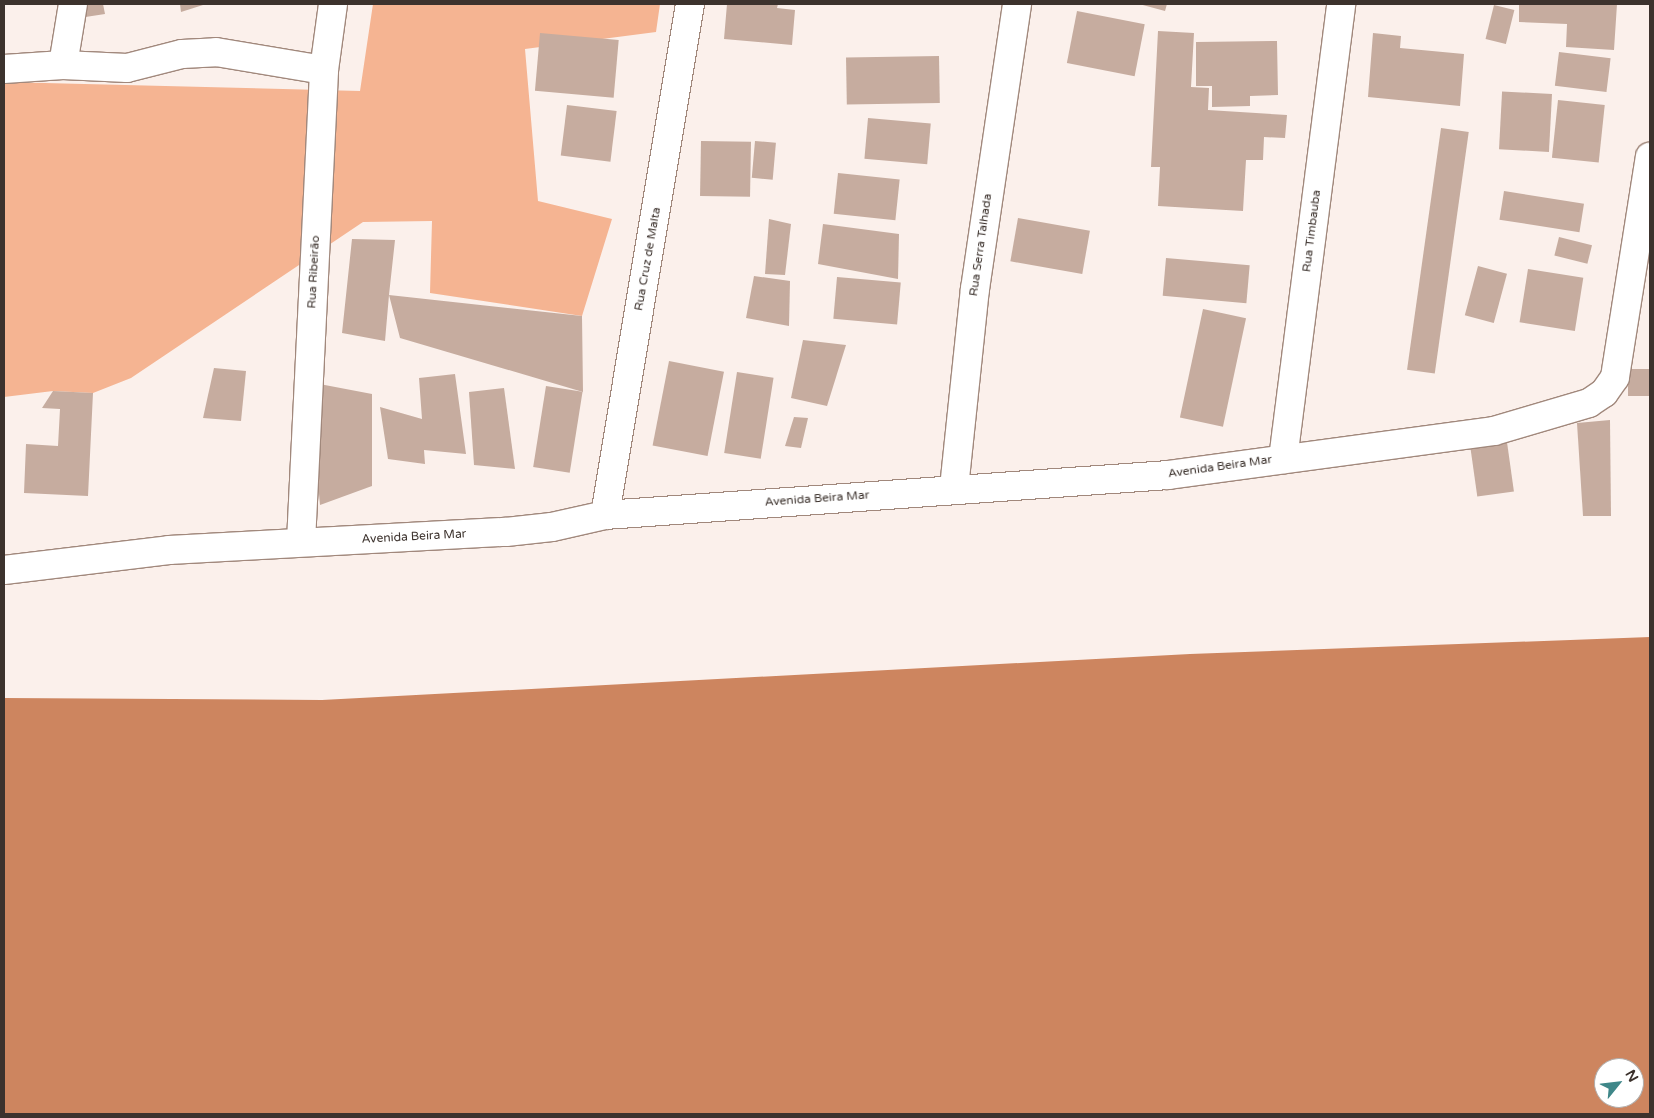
<!DOCTYPE html>
<meta charset="utf-8">
<style>
body{margin:0}
#map{position:relative;width:1654px;height:1118px;overflow:hidden;background:#fbf0eb;font-family:"Varela Round",sans-serif}
div>[style]{position:absolute}
.green>*{inset:0;background:#f5b492}
.water>*{inset:0;background:#cd855f}
.building>*{inset:0;background:#c6ac9f;transform-origin:0 0}
.roads{filter:drop-shadow(1px 0 #a1887c) drop-shadow(-1px 0 #a1887c) drop-shadow(0 1px #a1887c) drop-shadow(0 -1px #a1887c)}
.street>*{height:28px;margin:-14px;padding:0 14px;transform-origin:14px;border-radius:14px;background:#fff}
span{translate:-50% -50%;white-space:nowrap;text-align:center;line-height:1.15;-webkit-text-stroke:4px #fff;paint-order:stroke}
.street-label{font-size:12px;color:#3c322d}
.frame{position:absolute;inset:0;border:5px solid #3c322d;pointer-events:none}
.north{position:absolute;left:1594px;top:1058px;width:50px;height:50px;box-sizing:border-box;background:#fff;border:1px solid #b1adab;border-radius:50%;rotate:61deg;font-size:14px;font-weight:700;line-height:20px;text-align:center;color:#3c322d}
.north::after{content:'';display:block;margin:auto;width:18px;height:22px;background:#3f8789;clip-path:polygon(50% 0,100% 100%,50% 72%,0 100%)}
</style>
<div id="map">
<div class="green">
<div style="clip-path:polygon(373px 4px,660px 4px,656px 32px,525px 49px,538px 201px,612px 219px,582px 316px,430px 293px,432px 221px,363px 222px,131px 378px,93px 393px,53px 391px,4px 397px,4px 82px,360px 91px)"></div>
</div>
<div class="water">
<div style="clip-path:polygon(evenodd,1650px 637px,1650px 1114px,4px 1114px,4px 698px,322px 700px,1190px 654px,1650px 637px,1604px 1068px,1634px 1068px,1634px 1098px,1604px 1098px,1604px 1068px)"></div>
</div>
<div class="building">
<div style="clip-path:polygon(79px 4px,103px 4px,105px 14px,79px 18px)"></div>
<div style="clip-path:polygon(180px 4px,203px 4px,203px 5px,181px 12px)"></div>
<div style="clip-path:polygon(727px 4px,778px 4px,777px 8px,795px 10px,792px 45px,724px 39px)"></div>
<div style="clip-path:polygon(1139px 4px,1167px 4px,1165px 11px)"></div>
<div style="clip-path:polygon(1519px 4px,1617px 4px,1614px 50px,1566px 47px,1567px 24px,1519px 22px)"></div>
<div style="left:1494px;top:5px;width:21px;height:35px;rotate:14deg"></div>
<div style="left:1077px;top:11px;width:69px;height:53px;rotate:11deg"></div>
<div style="clip-path:polygon(1158px 31px,1194px 33px,1191px 87px,1209px 88px,1208px 110px,1287px 115px,1285px 138px,1264px 137px,1263px 160px,1246px 160px,1243px 211px,1158px 206px,1160px 167px,1151px 167px)"></div>
<div style="left:540px;top:33px;width:79px;height:58px;rotate:5deg"></div>
<div style="clip-path:polygon(1373px 33px,1401px 36px,1400px 48px,1464px 54px,1460px 106px,1368px 97px)"></div>
<div style="clip-path:polygon(1277px 41px,1278px 95px,1250px 96px,1250px 106px,1212px 107px,1212px 86px,1196px 86px,1196px 42px)"></div>
<div style="left:1559px;top:52px;width:52px;height:34px;rotate:7deg"></div>
<div style="left:939px;top:56px;width:47px;height:93px;rotate:89deg"></div>
<div style="left:1552px;top:94px;width:58px;height:50px;rotate:93deg"></div>
<div style="left:1558px;top:100px;width:47px;height:58px;rotate:6deg"></div>
<div style="left:567px;top:105px;width:50px;height:51px;rotate:7deg"></div>
<div style="left:868px;top:118px;width:63px;height:41px;rotate:5deg"></div>
<div style="left:1441px;top:128px;width:28px;height:244px;rotate:8deg"></div>
<div style="left:701px;top:141px;width:50px;height:55px;rotate:1deg"></div>
<div style="left:755px;top:141px;width:21px;height:37px;rotate:5deg"></div>
<div style="left:838px;top:173px;width:62px;height:41px;rotate:6deg"></div>
<div style="left:1504px;top:191px;width:81px;height:29px;rotate:9deg"></div>
<div style="left:1018px;top:218px;width:73px;height:44px;rotate:10deg"></div>
<div style="clip-path:polygon(769px 219px,791px 224px,785px 275px,765px 274px)"></div>
<div style="clip-path:polygon(823px 224px,899px 234px,898px 279px,818px 264px)"></div>
<div style="left:1559px;top:237px;width:34px;height:19px;rotate:14deg"></div>
<div style="clip-path:polygon(352px 239px,395px 240px,389px 295px,582px 316px,583px 392px,400px 338px,389px 295px,385px 341px,342px 333px)"></div>
<div style="left:1166px;top:258px;width:84px;height:38px;rotate:5deg"></div>
<div style="left:1478px;top:266px;width:30px;height:51px;rotate:15deg"></div>
<div style="left:1528px;top:269px;width:56px;height:54px;rotate:9deg"></div>
<div style="clip-path:polygon(754px 276px,790px 281px,789px 326px,746px 318px)"></div>
<div style="left:837px;top:277px;width:64px;height:42px;rotate:5deg"></div>
<div style="left:1203px;top:309px;width:44px;height:111px;rotate:12deg"></div>
<div style="clip-path:polygon(803px 340px,846px 345px,827px 406px,791px 398px)"></div>
<div style="left:669px;top:361px;width:56px;height:86px;rotate:11deg"></div>
<div style="clip-path:polygon(214px 368px,246px 371px,241px 421px,203px 418px)"></div>
<div style="left:1650px;top:369px;width:27px;height:22px;rotate:90deg"></div>
<div style="left:737px;top:372px;width:37px;height:82px;rotate:9deg"></div>
<div style="clip-path:polygon(455px 374px,466px 454px,424px 450px,425px 464px,388px 459px,380px 407px,422px 419px,419px 378px)"></div>
<div style="clip-path:polygon(309px 382px,372px 394px,372px 486px,320px 505px)"></div>
<div style="left:546px;top:386px;width:37px;height:82px;rotate:9deg"></div>
<div style="clip-path:polygon(504px 388px,515px 469px,474px 465px,469px 392px)"></div>
<div style="clip-path:polygon(53px 391px,93px 393px,88px 496px,24px 493px,26px 444px,58px 446px,60px 409px,42px 408px)"></div>
<div style="clip-path:polygon(794px 417px,808px 418px,801px 448px,785px 446px)"></div>
<div style="clip-path:polygon(1610px 420px,1611px 516px,1583px 516px,1577px 423px)"></div>
<div style="left:1506px;top:435px;width:57px;height:37px;rotate:82deg"></div>
</div>
<div class="roads">
<div class="street">
<div style="left:63px;top:65px;width:62px;rotate:-80.7deg"></div>
<div style="left:4px;top:69px;width:59px;rotate:-3.9deg"></div>
<div style="left:63px;top:65px;width:64px;rotate:2.7deg"></div>
<div style="left:127px;top:68px;width:57px;rotate:-14.3deg"></div>
<div style="left:182px;top:54px;width:34px;rotate:-3deg"></div>
<div style="left:216px;top:52px;width:109px;rotate:9.5deg"></div>
<div style="left:1283px;top:459px;width:459px;rotate:-82.7deg"></div>
<div style="left:954px;top:488px;width:200px;rotate:-84deg"></div>
<div style="left:975px;top:289px;width:288px;rotate:-81.6deg"></div>
<div style="left:605px;top:515px;width:518px;rotate:-80.56deg"></div>
<div style="left:301px;top:542px;width:473px;rotate:-87.2deg"></div>
<div style="left:324px;top:70px;width:67px;rotate:-82.2deg"></div>
<div style="left:4px;top:570px;width:166px;rotate:-6.9deg"></div>
<div style="left:169px;top:550px;width:337px;rotate:-3.1deg"></div>
<div style="left:506px;top:532px;width:46px;rotate:-6.2deg"></div>
<div style="left:552px;top:527px;width:54px;rotate:-12.8deg"></div>
<div style="left:605px;top:515px;width:564px;rotate:-4.06deg"></div>
<div style="left:1168px;top:475px;width:329px;rotate:-7.7deg"></div>
<div style="left:1494px;top:431px;width:99px;rotate:-16.4deg"></div>
<div style="left:1589px;top:403px;width:18px;rotate:-34deg"></div>
<div style="left:1604px;top:393px;width:19px;rotate:-55deg"></div>
<div style="left:1615px;top:377px;width:223px;rotate:-81deg"></div>
</div>
</div>
<div class="street-label">
<span style="left:1312px;top:231px;rotate:-83deg">Rua Timbauba</span>
<span style="left:981px;top:245px;rotate:-82deg">Rua Serra Talhada</span>
<span style="left:648px;top:259px;rotate:-80deg">Rua Cruz de Malta</span>
<span style="left:314px;top:272px;rotate:-87deg">Rua Ribeirão</span>
<span style="left:1220px;top:467px;rotate:-8deg">Avenida Beira Mar</span>
<span style="left:817px;top:499px;rotate:-4deg">Avenida Beira Mar</span>
<span style="left:414px;top:537px;rotate:-3deg">Avenida Beira Mar</span>
</div>
<div class="frame"></div>
<div class="north">N</div>
</div>
